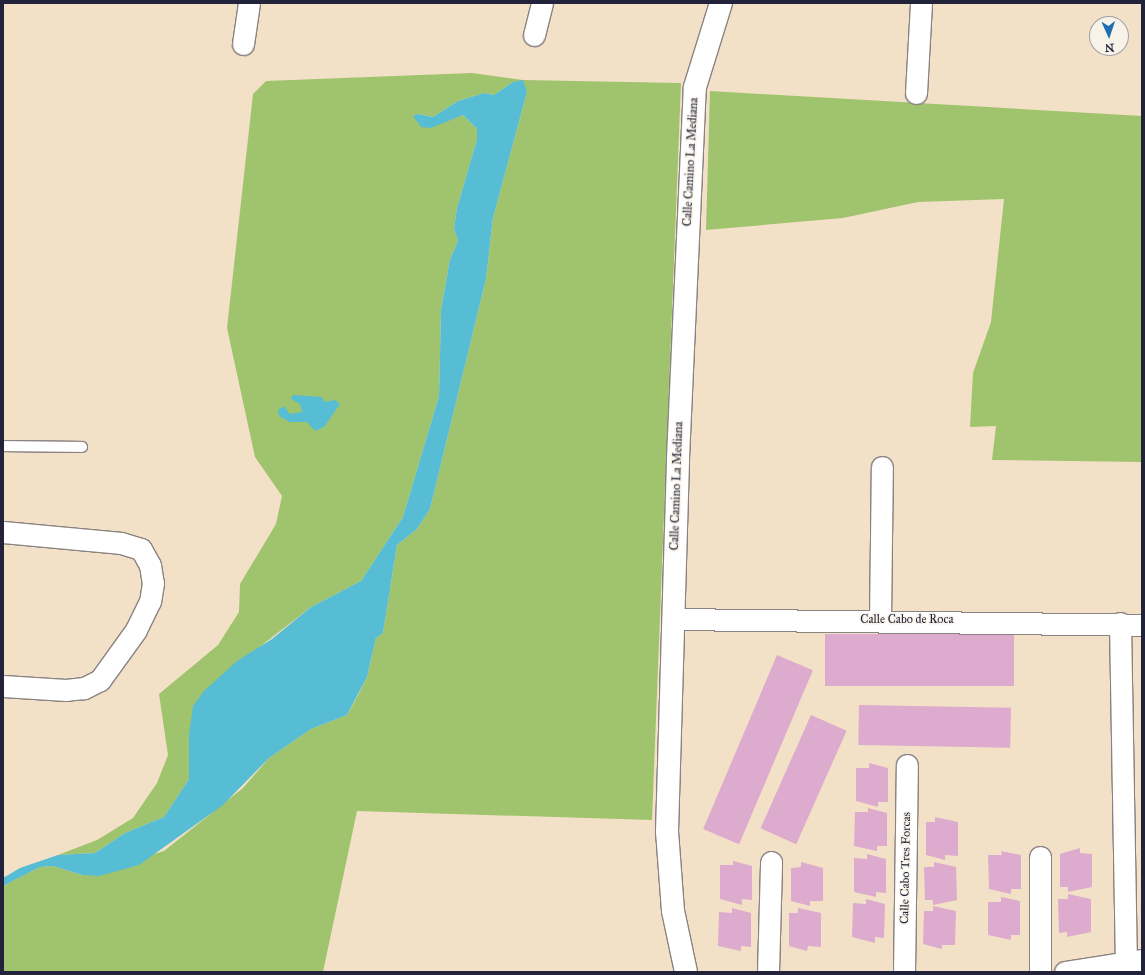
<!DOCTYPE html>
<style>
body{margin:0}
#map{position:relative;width:1145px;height:975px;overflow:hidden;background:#f3e1c7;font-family:"IM FELL Great Primer",serif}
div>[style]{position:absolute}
.green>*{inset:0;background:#a0c36d}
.water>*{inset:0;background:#56bdd4}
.building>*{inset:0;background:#dcabce;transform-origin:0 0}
.roads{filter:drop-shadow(1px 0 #8a8281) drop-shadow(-1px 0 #8a8281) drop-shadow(0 1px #8a8281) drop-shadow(0 -1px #8a8281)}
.lane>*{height:10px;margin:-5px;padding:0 5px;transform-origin:5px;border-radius:5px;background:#fff}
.street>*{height:21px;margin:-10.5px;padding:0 10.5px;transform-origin:10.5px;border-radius:10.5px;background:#fff}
.secondary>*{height:22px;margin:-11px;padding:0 11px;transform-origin:11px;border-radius:11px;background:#fff}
span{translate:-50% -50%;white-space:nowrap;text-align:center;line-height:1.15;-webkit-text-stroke:3px #f7f3e8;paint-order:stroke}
.street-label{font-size:12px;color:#22223b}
.frame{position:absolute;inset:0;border:4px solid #22223b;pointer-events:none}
.north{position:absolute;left:1089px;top:16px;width:40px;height:40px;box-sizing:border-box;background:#f7f3e8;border:1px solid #a29fa3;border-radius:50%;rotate:177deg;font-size:11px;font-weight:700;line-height:16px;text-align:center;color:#22223b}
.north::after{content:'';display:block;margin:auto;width:14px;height:18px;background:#1f6fb2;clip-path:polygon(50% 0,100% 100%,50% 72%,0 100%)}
</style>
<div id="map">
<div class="green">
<div style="clip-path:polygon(472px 73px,523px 80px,681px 83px,652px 820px,357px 811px,323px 972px,3px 972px,3px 886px,40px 867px,53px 866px,82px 875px,164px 851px,243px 788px,269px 758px,311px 729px,347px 715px,356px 699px,367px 677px,376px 638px,383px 633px,397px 545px,417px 529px,430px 509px,486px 279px,493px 218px,527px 92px,513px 82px,494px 95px,484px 93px,458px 101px,433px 117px,419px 114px,413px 116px,449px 120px,463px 115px,477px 129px,477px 139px,457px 208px,454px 228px,458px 241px,450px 259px,441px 310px,439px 396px,403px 517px,361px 581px,311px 607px,222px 676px,190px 763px,189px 779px,164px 817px,125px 833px,95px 853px,58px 855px,97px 840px,133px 818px,157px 783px,168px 755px,159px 694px,218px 645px,239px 612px,240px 584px,276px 524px,282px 496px,255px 457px,227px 328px,253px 94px,266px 81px)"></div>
<div style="clip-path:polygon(710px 91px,1142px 116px,1142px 462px,992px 460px,996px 426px,970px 427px,973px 373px,991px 322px,1004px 199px,918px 202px,843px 218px,706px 230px)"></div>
</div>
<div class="water">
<div style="clip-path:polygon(523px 80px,527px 92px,493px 218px,486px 279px,430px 509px,417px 529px,397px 545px,383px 633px,376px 638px,367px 677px,347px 715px,311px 729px,269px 758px,223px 805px,139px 865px,99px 876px,82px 875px,53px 866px,40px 867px,3px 886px,3px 878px,20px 868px,58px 855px,95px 853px,125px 833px,164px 817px,189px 779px,189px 735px,193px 706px,204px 691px,237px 661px,272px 639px,311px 607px,361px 581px,403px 517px,439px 396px,441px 310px,450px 259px,458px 241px,454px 228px,457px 208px,477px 139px,477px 129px,463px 115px,431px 128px,421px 127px,413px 116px,418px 114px,433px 117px,458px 101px,484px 93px,494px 95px,513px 82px)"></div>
<div style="clip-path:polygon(293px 395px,322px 397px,324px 402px,335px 400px,340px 404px,324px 427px,315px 431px,307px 422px,290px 422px,279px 416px,278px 410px,284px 406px,290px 414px,302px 412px,300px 404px,291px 399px)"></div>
</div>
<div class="building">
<div style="left:825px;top:634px;width:189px;height:52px"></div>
<div style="left:777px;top:655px;width:39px;height:189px;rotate:23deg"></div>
<div style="left:859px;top:705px;width:152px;height:40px;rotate:1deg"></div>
<div style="left:811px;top:715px;width:39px;height:124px;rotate:24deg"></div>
<div style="clip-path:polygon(869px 763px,888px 768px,888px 802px,878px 802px,878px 807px,856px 801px,856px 768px,869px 768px)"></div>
<div style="clip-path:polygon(868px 808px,887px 813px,887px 846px,877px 846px,877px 851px,854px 846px,855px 812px,868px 812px)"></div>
<div style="clip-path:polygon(935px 817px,958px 822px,958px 856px,945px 855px,945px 860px,926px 855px,926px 822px,935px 822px)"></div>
<div style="clip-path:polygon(1080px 848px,1080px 853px,1092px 854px,1092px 887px,1068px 892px,1068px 887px,1060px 887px,1060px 854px)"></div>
<div style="clip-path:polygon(1001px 851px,1021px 855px,1021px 889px,1011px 889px,1011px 894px,989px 889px,988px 855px,1002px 855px)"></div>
<div style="clip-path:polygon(867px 854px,886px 859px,886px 893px,876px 892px,876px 897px,854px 892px,854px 858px,867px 859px)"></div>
<div style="clip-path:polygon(733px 861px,752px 866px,752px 900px,742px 899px,742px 905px,720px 899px,720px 865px,733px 865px)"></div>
<div style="clip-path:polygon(801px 862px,823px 868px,823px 901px,810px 901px,810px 906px,791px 901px,791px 868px,801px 867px)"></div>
<div style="clip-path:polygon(934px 862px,956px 867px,957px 900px,933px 905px,933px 900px,925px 900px,924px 867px,934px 867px)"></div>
<div style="clip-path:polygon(1068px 894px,1091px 899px,1091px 932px,1067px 937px,1067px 932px,1059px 933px,1058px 899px,1068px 899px)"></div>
<div style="clip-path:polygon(1001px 897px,1020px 901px,1020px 935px,1011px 935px,1011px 940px,988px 935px,988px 902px,1001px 902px)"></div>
<div style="clip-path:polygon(866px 899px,885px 904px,884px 938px,875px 937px,875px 943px,852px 937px,853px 903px,866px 904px)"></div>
<div style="clip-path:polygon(933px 906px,956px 911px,955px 945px,942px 945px,942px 949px,923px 944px,924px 911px,933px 911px)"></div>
<div style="clip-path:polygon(732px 908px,751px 913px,751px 947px,741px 946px,741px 951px,718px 946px,719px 912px,732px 913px)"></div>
<div style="clip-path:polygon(798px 908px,821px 913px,821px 947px,808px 946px,807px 951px,789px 946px,789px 913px,798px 913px)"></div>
</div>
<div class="roads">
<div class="lane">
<div style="left:3px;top:446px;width:79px;rotate:0.7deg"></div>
</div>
<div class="street">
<div style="left:534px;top:35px;width:33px;rotate:-76deg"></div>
<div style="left:243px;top:44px;width:41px;rotate:-81.7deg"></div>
<div style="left:916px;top:93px;width:90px;rotate:-86.8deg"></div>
<div style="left:3px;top:532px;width:119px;rotate:5.3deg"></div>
<div style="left:121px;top:543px;width:21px;rotate:17deg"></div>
<div style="left:141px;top:549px;width:18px;rotate:61deg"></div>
<div style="left:150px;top:565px;width:18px;rotate:81deg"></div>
<div style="left:153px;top:583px;width:18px;rotate:99deg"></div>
<div style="left:150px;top:601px;width:32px;rotate:116deg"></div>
<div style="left:136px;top:630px;width:62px;rotate:125.8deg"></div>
<div style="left:100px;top:680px;width:18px;rotate:153deg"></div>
<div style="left:84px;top:688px;width:18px;rotate:174deg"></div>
<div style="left:66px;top:690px;width:63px;rotate:-176.4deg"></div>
<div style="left:673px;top:619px;width:469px;rotate:0.7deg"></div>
<div style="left:880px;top:620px;width:153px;rotate:-89.3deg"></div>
<div style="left:1120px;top:623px;width:339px;rotate:89deg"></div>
<div style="left:1040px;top:857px;width:115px;rotate:90deg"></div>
<div style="left:768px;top:972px;width:110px;rotate:-88.4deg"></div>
<div style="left:904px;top:972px;width:207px;rotate:-89.2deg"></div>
<div style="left:1065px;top:972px;width:78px;rotate:-8.9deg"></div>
</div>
<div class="secondary">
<div style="left:686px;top:972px;width:62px;rotate:-102deg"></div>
<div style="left:673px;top:911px;width:79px;rotate:-94.3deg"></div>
<div style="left:667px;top:832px;width:374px;rotate:-88.3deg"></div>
<div style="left:678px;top:458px;width:371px;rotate:-87.4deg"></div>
<div style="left:695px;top:87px;width:88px;rotate:-72.8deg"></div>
</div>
</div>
<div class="street-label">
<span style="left:691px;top:162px;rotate:-87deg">Calle Camino La Mediana</span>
<span style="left:677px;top:486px;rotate:-88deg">Calle Camino La Mediana</span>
<span style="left:907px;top:620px">Calle Cabo de Roca</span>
<span style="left:906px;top:868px;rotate:-89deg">Calle Cabo Tres Forcas</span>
</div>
<div class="frame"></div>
<div class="north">N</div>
</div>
